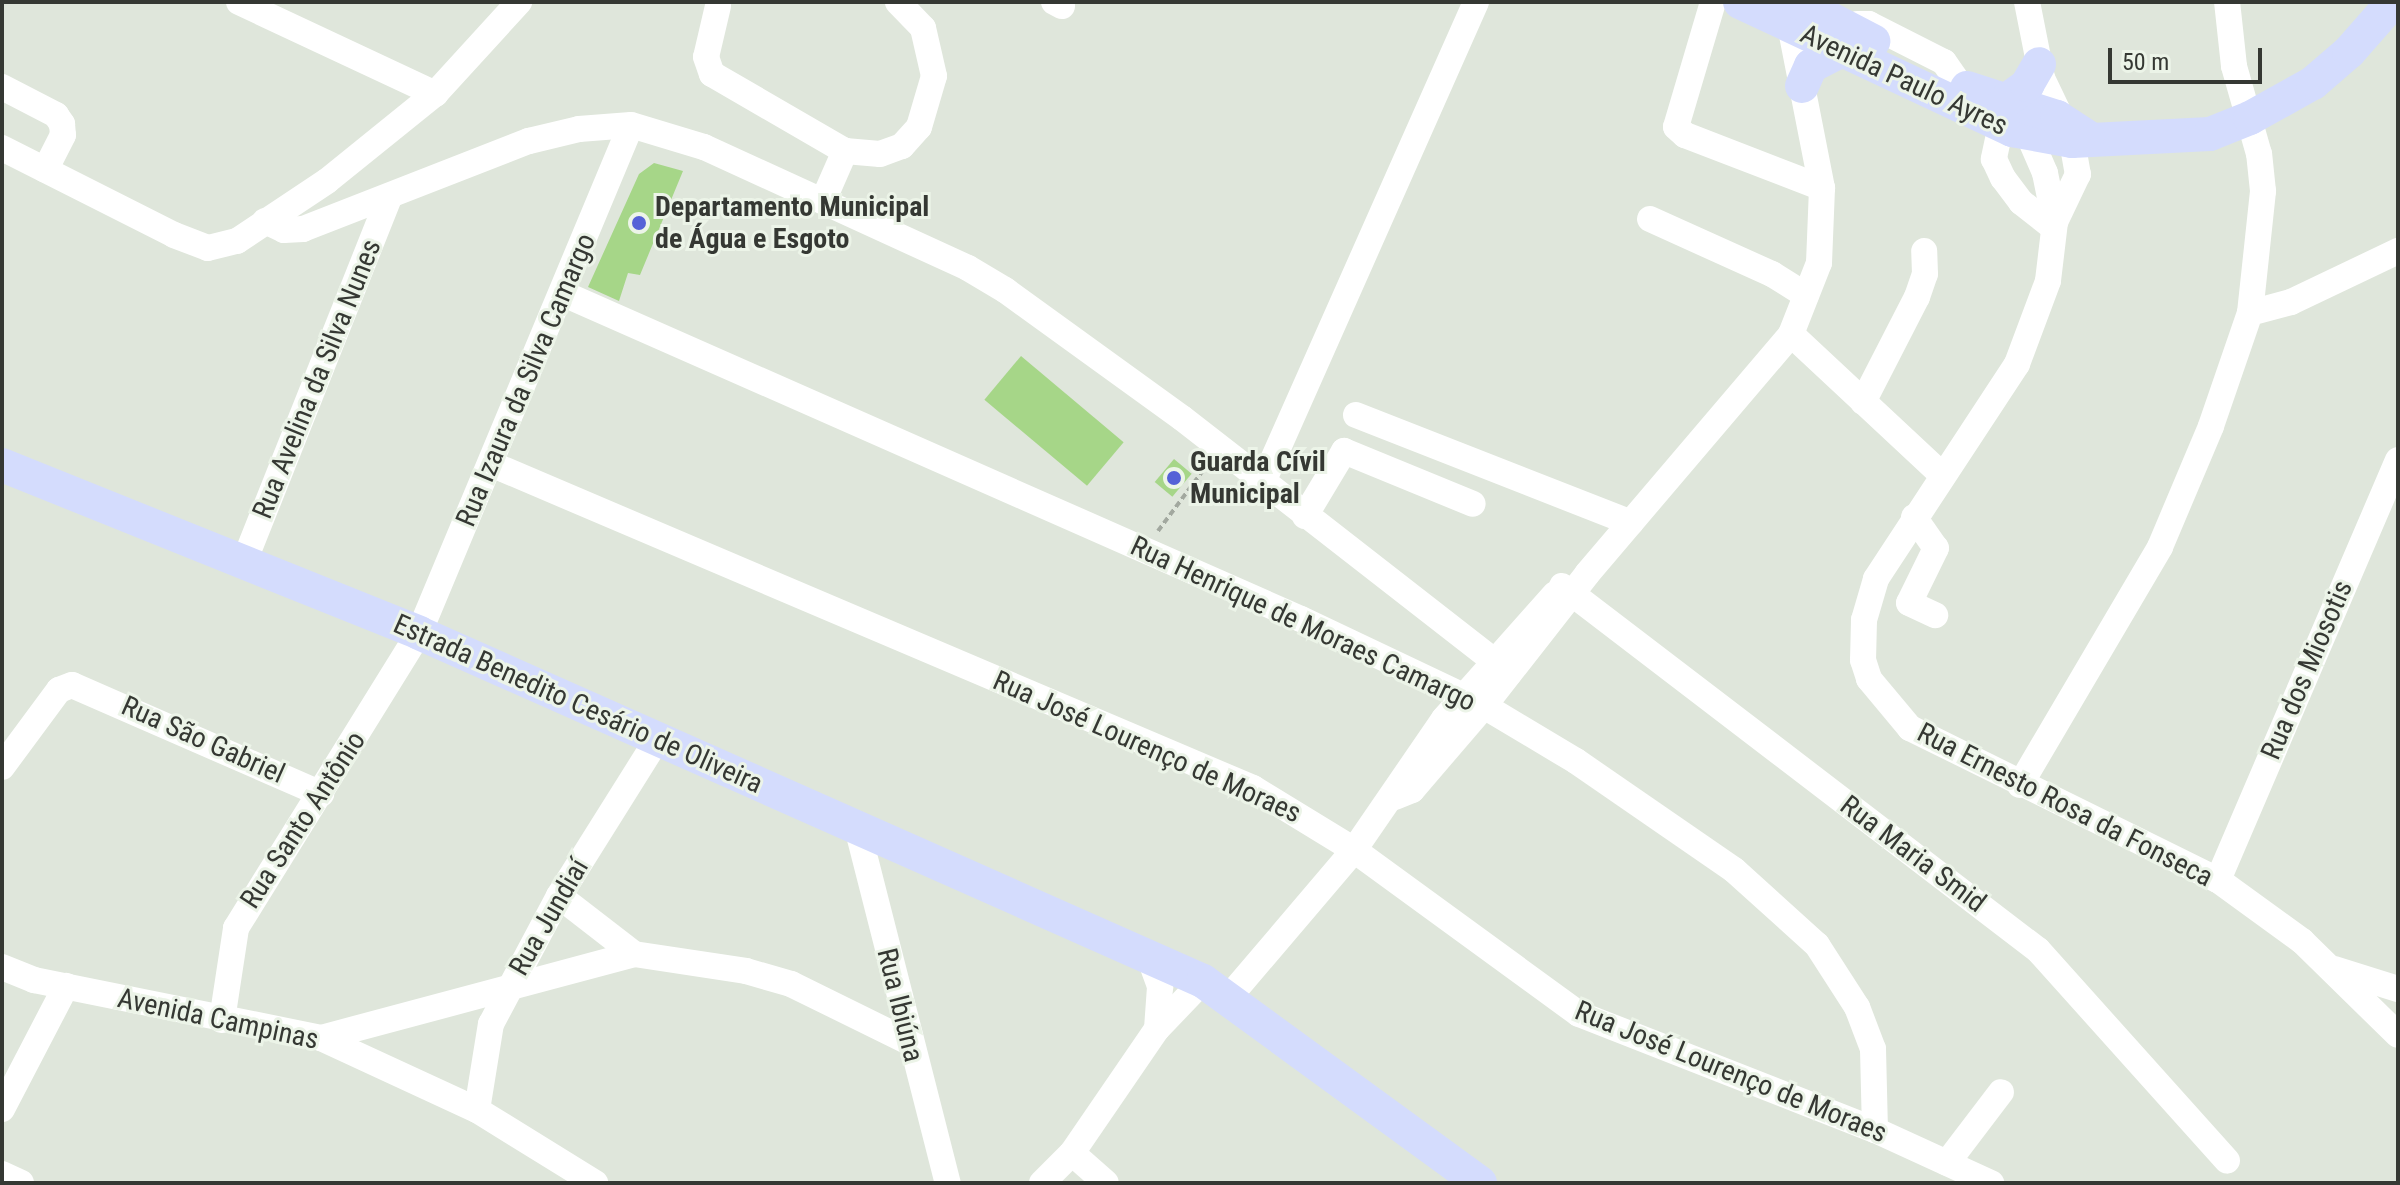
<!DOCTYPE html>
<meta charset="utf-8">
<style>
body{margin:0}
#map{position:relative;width:2400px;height:1185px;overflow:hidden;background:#dfe6db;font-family:"Roboto Condensed",sans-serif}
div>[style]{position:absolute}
.building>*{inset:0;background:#a6d688;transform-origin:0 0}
.path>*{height:4px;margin-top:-2px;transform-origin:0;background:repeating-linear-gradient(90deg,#a2a89f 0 6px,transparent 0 10px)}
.minor>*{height:26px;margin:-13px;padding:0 13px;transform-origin:13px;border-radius:13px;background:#fff}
.major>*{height:34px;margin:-17px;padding:0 17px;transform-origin:17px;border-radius:17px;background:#d4dcfd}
.dots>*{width:22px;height:22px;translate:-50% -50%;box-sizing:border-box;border:4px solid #ecf4e8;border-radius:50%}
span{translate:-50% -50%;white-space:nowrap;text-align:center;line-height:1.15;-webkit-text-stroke:6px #ecf4e8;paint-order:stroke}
.street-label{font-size:28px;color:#353833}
.poi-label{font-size:28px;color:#353833;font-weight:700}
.left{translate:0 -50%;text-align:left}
.frame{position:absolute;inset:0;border:4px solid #353833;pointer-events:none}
.scale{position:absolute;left:2108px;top:48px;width:154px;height:36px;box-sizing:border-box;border:4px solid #353833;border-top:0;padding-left:10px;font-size:24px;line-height:28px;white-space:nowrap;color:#353833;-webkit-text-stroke:6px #ecf4e8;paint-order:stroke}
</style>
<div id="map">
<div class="building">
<div style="clip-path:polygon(654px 163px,683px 171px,640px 275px,628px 273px,619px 301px,588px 287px,639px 174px)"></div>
<div style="left:1021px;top:356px;width:134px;height:57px;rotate:40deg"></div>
<div style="left:1174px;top:459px;width:23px;height:30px;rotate:40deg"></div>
</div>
<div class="path">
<div style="left:1158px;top:531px;width:77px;rotate:-53.4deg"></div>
</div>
<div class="minor">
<div style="left:239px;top:2px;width:217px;rotate:25.1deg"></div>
<div style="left:1054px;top:2px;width:9px;rotate:27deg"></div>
<div style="left:1713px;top:2px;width:130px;rotate:106.5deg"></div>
<div style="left:1676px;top:127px;width:12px;rotate:42deg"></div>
<div style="left:1685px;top:135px;width:147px;rotate:21.1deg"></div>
<div style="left:2027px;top:2px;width:77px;rotate:78.8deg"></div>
<div style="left:2042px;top:78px;width:70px;rotate:64.5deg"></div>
<div style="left:2072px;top:141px;width:34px;rotate:80deg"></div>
<div style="left:2078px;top:174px;width:53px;rotate:115.6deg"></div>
<div style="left:2055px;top:222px;width:59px;rotate:96.8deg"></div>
<div style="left:2048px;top:281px;width:89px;rotate:110.5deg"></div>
<div style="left:2017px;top:364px;width:257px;rotate:123.3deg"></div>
<div style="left:1876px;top:579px;width:43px;rotate:106.3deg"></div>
<div style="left:1864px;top:620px;width:40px;rotate:91.4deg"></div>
<div style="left:1863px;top:660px;width:20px;rotate:72deg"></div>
<div style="left:1869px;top:679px;width:64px;rotate:50.1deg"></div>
<div style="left:1910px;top:728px;width:343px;rotate:26.3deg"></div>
<div style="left:2218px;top:880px;width:104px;rotate:36deg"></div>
<div style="left:2302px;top:941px;width:134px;rotate:44.4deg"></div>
<div style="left:718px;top:6px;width:52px;rotate:103.2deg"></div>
<div style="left:706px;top:57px;width:18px;rotate:71deg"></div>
<div style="left:712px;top:74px;width:154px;rotate:30.1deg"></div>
<div style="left:845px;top:151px;width:35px;rotate:5deg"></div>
<div style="left:880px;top:154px;width:23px;rotate:-20deg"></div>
<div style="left:902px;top:146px;width:25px;rotate:-48deg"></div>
<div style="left:919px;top:127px;width:53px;rotate:-73.6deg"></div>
<div style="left:934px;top:76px;width:49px;rotate:-102.9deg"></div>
<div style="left:923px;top:28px;width:36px;rotate:-134deg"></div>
<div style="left:1857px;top:24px;width:12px"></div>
<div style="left:1869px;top:24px;width:84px;rotate:26.9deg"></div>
<div style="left:1944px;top:62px;width:28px;rotate:55deg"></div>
<div style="left:2px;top:87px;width:61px;rotate:27.4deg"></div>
<div style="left:56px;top:115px;width:11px;rotate:56deg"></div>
<div style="left:62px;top:124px;width:11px;rotate:85deg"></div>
<div style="left:63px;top:135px;width:39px;rotate:117deg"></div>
<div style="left:2028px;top:118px;width:18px;rotate:87deg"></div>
<div style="left:2029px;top:136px;width:40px;rotate:66.6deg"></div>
<div style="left:2045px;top:173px;width:50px;rotate:78.5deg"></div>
<div style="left:2001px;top:125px;width:35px;rotate:102deg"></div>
<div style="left:1994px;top:159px;width:21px;rotate:65deg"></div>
<div style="left:2003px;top:178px;width:30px;rotate:53deg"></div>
<div style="left:2021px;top:202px;width:42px;rotate:38.2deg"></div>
<div style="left:2px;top:148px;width:193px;rotate:26.8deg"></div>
<div style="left:174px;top:235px;width:36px;rotate:21deg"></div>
<div style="left:208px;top:248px;width:30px;rotate:-14deg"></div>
<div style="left:237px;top:241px;width:108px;rotate:-33.7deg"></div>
<div style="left:327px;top:181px;width:139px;rotate:-38.9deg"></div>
<div style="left:435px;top:94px;width:125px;rotate:-47.6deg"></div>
<div style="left:823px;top:201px;width:55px;rotate:-66.3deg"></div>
<div style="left:1650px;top:219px;width:134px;rotate:24.3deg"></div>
<div style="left:1772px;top:274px;width:40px;rotate:32deg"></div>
<div style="left:265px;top:221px;width:21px;rotate:25deg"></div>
<div style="left:284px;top:230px;width:19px;rotate:-3deg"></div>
<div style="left:303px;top:229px;width:243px;rotate:-21.3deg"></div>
<div style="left:529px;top:141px;width:51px;rotate:-13.5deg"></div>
<div style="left:579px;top:129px;width:52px;rotate:-4.4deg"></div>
<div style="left:631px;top:125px;width:76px;rotate:16.8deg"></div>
<div style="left:704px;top:147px;width:290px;rotate:24.6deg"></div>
<div style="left:968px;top:268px;width:43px;rotate:30.7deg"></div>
<div style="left:1005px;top:290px;width:218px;rotate:35.9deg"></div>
<div style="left:1182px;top:418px;width:415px;rotate:37.9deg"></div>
<div style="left:564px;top:294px;width:805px;rotate:23.8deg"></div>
<div style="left:1301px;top:619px;width:203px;rotate:25.4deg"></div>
<div style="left:1484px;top:706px;width:107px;rotate:30.9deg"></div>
<div style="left:1576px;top:761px;width:192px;rotate:34.6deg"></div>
<div style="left:1734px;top:870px;width:112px;rotate:42.1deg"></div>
<div style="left:1817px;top:945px;width:74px;rotate:57.2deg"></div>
<div style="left:1857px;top:1007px;width:45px;rotate:69.1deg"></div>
<div style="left:1873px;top:1049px;width:81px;rotate:88.6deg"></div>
<div style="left:2250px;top:313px;width:42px;rotate:-15deg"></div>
<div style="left:2291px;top:302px;width:119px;rotate:-25.5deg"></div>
<div style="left:1791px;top:334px;width:207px;rotate:43deg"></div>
<div style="left:1863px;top:402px;width:118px;rotate:-62.8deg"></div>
<div style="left:1917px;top:297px;width:24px;rotate:-71deg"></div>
<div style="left:1925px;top:274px;width:23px;rotate:-92deg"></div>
<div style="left:1356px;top:415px;width:295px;rotate:21.4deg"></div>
<div style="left:491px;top:464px;width:828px;rotate:23.04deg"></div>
<div style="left:1253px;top:788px;width:119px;rotate:31.5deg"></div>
<div style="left:1354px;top:850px;width:278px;rotate:36.1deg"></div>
<div style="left:1579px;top:1014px;width:318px;rotate:21.4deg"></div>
<div style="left:1875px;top:1130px;width:128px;rotate:24.6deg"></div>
<div style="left:1263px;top:482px;width:525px;rotate:-66.07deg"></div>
<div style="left:1305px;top:516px;width:76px;rotate:-59deg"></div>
<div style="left:1344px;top:451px;width:139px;rotate:22.3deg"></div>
<div style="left:1914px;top:517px;width:38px;rotate:55deg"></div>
<div style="left:1936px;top:548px;width:61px;rotate:116.1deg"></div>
<div style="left:1909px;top:603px;width:29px;rotate:25deg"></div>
<div style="left:244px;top:562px;width:393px;rotate:-68.3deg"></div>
<div style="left:1562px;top:586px;width:599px;rotate:37.41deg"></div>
<div style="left:2038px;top:950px;width:283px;rotate:48.1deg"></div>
<div style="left:2px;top:767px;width:96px;rotate:-53.5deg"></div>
<div style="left:59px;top:690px;width:14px;rotate:-21deg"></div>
<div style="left:72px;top:685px;width:272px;rotate:23.6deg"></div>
<div style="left:2020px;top:785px;width:276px;rotate:-59.5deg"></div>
<div style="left:2160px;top:547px;width:131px;rotate:-67.1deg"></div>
<div style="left:2211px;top:426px;width:120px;rotate:-71deg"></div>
<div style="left:2250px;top:313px;width:123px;rotate:-83.9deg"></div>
<div style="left:2263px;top:191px;width:37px;rotate:-96deg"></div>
<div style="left:2259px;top:154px;width:91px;rotate:-105.9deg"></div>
<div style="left:2234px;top:66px;width:64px;rotate:-96.2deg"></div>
<div style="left:1395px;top:797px;width:18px;rotate:-22deg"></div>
<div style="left:1412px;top:790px;width:111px;rotate:-49.4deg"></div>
<div style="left:1484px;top:706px;width:167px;rotate:-52deg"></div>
<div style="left:1587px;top:574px;width:315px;rotate:-49.6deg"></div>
<div style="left:1791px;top:334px;width:76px;rotate:-68.5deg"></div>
<div style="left:1819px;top:263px;width:75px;rotate:-87.7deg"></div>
<div style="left:1822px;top:188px;width:177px;rotate:-101.1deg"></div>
<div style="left:857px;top:827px;width:367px;rotate:75.7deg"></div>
<div style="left:2218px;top:880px;width:457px;rotate:-66.8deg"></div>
<div style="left:559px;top:896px;width:95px;rotate:37.7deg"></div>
<div style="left:1149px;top:956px;width:33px;rotate:70deg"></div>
<div style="left:1160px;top:987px;width:42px;rotate:94.1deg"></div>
<div style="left:2px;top:967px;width:35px;rotate:22deg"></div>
<div style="left:34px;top:980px;width:293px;rotate:11.4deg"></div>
<div style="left:321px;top:1038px;width:172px;rotate:24.8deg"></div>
<div style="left:477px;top:1110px;width:139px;rotate:31.7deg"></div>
<div style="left:2334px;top:969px;width:67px;rotate:17.4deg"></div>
<div style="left:1229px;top:997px;width:193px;rotate:-49.6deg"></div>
<div style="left:1354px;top:850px;width:159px;rotate:-55.5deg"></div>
<div style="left:1444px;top:719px;width:167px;rotate:-48.4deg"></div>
<div style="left:222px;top:1020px;width:93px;rotate:-81.3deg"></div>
<div style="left:236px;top:928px;width:347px;rotate:-58.2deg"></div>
<div style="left:419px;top:633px;width:550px;rotate:-67.35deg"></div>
<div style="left:321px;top:1038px;width:324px;rotate:-15deg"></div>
<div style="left:634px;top:954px;width:113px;rotate:8.6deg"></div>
<div style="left:746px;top:971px;width:47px;rotate:16.1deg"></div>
<div style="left:791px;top:984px;width:131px;rotate:26.2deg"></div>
<div style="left:2px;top:1109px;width:139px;rotate:-62.5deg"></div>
<div style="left:477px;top:1110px;width:87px;rotate:-80.8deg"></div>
<div style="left:491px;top:1024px;width:145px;rotate:-62deg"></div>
<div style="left:559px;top:896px;width:186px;rotate:-57.9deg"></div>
<div style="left:1072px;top:1153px;width:45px;rotate:41.4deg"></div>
<div style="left:1947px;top:1163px;width:89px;rotate:-52.7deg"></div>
<div style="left:2px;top:1174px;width:21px;rotate:25deg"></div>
<div style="left:1042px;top:1183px;width:42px;rotate:-45deg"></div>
<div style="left:1072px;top:1153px;width:150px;rotate:-55.6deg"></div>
<div style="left:1157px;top:1029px;width:66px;rotate:-46.2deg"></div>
</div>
<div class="major">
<div style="left:1740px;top:2px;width:301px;rotate:25.2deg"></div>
<div style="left:2012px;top:130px;width:61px;rotate:10.4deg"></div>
<div style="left:2072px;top:141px;width:138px;rotate:-2.9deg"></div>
<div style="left:2210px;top:134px;width:43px;rotate:-21.8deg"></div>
<div style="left:2250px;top:118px;width:72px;rotate:-29.1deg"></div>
<div style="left:2313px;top:83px;width:48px;rotate:-40.7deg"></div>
<div style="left:2349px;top:52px;width:67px;rotate:-48.7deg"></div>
<div style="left:1798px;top:2px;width:85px;rotate:27.5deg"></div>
<div style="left:1802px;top:86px;width:22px;rotate:-66deg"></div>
<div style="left:1811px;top:66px;width:35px;rotate:-27deg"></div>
<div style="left:1967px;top:88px;width:95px;rotate:17.9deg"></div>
<div style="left:2057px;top:117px;width:37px;rotate:33deg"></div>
<div style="left:2004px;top:102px;width:29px;rotate:-36deg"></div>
<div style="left:2027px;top:85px;width:24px;rotate:-60deg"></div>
<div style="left:2px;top:465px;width:450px;rotate:21.9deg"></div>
<div style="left:419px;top:633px;width:858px;rotate:23.94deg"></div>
<div style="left:1203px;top:981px;width:343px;rotate:36.1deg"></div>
</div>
<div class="dots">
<div style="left:639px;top:223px;background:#5561d7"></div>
<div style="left:1174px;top:478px;background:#5561d7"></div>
</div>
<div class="street-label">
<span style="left:1904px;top:80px;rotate:25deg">Avenida Paulo Ayres</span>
<span style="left:317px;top:379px;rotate:-68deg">Rua Avelina da Silva Nunes</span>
<span style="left:526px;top:380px;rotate:-67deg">Rua Izaura da Silva Camargo</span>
<span style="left:1303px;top:624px;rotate:25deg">Rua Henrique de Moraes Camargo</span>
<span style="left:2307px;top:670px;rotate:-67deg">Rua dos Miosotis</span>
<span style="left:578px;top:704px;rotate:24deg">Estrada Benedito Cesário de Oliveira</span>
<span style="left:203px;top:740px;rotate:24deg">Rua São Gabriel</span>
<span style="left:1147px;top:747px;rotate:24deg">Rua José Lourenço de Moraes</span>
<span style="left:2065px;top:805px;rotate:27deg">Rua Ernesto Rosa da Fonseca</span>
<span style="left:303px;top:820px;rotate:-57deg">Rua Santo Antônio</span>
<span style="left:1913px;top:854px;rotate:37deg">Rua Maria Smid</span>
<span style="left:549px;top:917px;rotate:-60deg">Rua Jundiaí</span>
<span style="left:900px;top:1005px;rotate:76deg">Rua Ibiúna</span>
<span style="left:218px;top:1019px;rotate:12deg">Avenida Campinas</span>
<span style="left:1731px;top:1072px;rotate:22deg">Rua José Lourenço de Moraes</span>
</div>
<div class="poi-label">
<span class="left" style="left:655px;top:223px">Departamento Municipal<br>de Água e Esgoto</span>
<span class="left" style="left:1190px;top:478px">Guarda Cívil<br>Municipal</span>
</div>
<div class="frame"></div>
<div class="scale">50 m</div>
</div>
